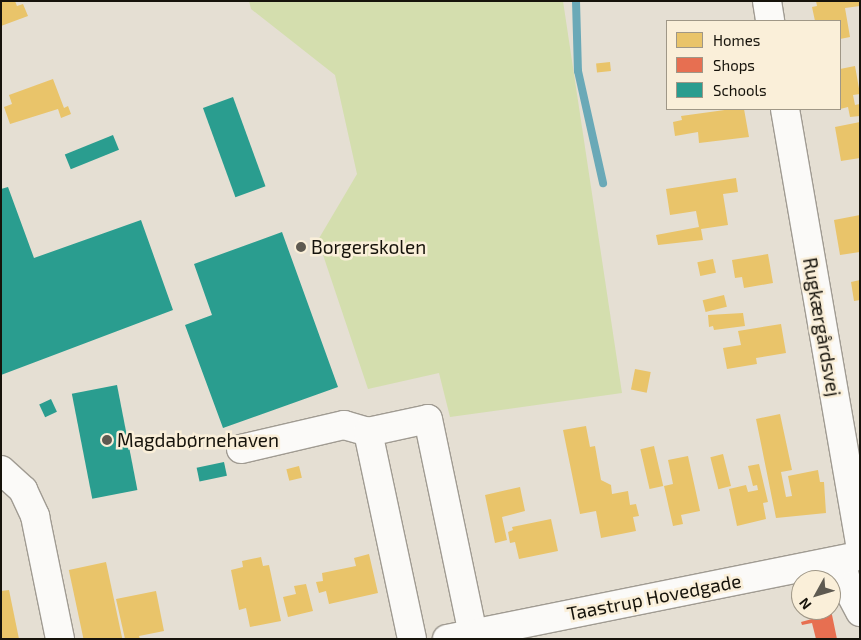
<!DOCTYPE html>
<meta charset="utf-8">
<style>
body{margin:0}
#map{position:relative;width:861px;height:640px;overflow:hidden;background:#e5dfd3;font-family:"Exo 2",sans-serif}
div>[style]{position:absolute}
.green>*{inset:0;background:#d4deae}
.homes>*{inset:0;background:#e9c46a;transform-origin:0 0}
.shops>*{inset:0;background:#e76f51}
.schools>*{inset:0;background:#2a9d8f;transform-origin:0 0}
.stream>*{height:8px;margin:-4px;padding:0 4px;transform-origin:4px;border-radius:4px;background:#6aa9b7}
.roads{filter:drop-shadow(1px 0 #a09b92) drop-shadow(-1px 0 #a09b92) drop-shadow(0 1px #a09b92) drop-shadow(0 -1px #a09b92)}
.minor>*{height:28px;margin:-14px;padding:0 14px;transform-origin:14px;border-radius:14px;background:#fbfaf8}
.dots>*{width:14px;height:14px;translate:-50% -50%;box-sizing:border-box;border:2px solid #faefd9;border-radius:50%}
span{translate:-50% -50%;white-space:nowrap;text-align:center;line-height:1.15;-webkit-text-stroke:5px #faefd9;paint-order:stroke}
.poi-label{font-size:19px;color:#16130b}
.left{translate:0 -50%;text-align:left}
.street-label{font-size:19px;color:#16130b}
.frame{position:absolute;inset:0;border:2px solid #16130b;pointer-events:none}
.legend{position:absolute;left:666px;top:20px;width:175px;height:90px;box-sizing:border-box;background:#faefd9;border:1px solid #9f9787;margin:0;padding:6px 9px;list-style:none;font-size:15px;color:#16130b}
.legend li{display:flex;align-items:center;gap:10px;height:25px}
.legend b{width:25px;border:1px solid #9f9787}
.north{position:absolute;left:791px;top:570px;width:50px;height:50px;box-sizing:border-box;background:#faefd9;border:1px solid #9f9787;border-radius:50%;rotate:231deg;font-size:14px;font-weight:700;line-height:20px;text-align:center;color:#16130b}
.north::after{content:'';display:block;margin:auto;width:18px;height:22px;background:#5e5a51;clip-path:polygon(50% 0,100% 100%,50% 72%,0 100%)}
</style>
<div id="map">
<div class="green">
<div style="clip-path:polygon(249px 1px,563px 1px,622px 393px,450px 417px,439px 373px,368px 389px,318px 240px,357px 174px,335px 75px,251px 9px)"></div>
</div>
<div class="homes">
<div style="clip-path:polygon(1px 1px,15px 1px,17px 6px,23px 4px,28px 16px,1px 26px)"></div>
<div style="clip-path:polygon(816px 1px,860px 1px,860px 6px,845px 8px,850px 37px,840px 39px,840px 21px,815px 21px,812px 7px,817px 6px)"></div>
<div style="left:610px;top:62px;width:9px;height:14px;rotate:84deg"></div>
<div style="clip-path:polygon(855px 66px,860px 94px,853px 95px,855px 105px,860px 104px,860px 116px,850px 117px,848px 107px,840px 109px,840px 69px)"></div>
<div style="clip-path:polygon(53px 79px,64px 108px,68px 106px,71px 114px,61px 118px,58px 109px,10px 124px,4px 107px,12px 104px,9px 95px)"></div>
<div style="clip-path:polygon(732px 109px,744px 109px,749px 137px,699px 143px,698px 132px,675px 136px,673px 122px,682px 120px,681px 116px)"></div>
<div style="clip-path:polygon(860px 122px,860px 158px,841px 161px,835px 127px)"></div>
<div style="clip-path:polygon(736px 178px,738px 192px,723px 194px,728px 225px,701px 229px,703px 240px,658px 245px,656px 235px,699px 227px,696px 211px,670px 215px,666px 189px)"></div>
<div style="clip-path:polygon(860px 215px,860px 252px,840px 255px,834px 220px)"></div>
<div style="clip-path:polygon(768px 254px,773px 283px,744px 288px,742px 277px,735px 278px,732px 260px)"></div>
<div style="left:713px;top:259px;width:14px;height:16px;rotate:78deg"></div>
<div style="clip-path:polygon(860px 280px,860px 300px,854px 301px,851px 282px)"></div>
<div style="left:724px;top:295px;width:12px;height:22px;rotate:76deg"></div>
<div style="clip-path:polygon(743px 313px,745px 326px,714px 330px,713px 326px,709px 327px,708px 315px)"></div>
<div style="clip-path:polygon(781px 324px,786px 353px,756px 358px,757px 364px,727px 369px,723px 348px,741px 345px,738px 331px)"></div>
<div style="left:635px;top:369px;width:16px;height:21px;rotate:11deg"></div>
<div style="clip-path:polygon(780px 414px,792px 470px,781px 472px,786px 497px,792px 496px,788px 476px,818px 470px,820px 482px,824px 482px,826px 513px,776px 518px,756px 419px)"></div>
<div style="clip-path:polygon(586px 426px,590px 447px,595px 446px,601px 480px,611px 485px,612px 494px,628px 491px,630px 505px,636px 504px,639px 516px,633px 517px,636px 531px,601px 538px,596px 511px,580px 514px,563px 430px)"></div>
<div style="left:654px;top:446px;width:41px;height:14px;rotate:77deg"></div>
<div style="left:723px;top:454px;width:33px;height:13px;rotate:76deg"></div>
<div style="clip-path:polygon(688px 456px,700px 511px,681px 515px,683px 524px,673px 526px,664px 486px,673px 484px,668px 460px)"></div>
<div style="clip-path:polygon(759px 464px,768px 502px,763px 503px,766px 519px,737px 526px,729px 489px,746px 485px,748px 492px,758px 490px,757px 485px,753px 486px,748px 466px)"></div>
<div style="left:299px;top:466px;width:12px;height:13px;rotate:76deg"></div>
<div style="clip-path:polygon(520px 487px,525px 511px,502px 517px,507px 540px,495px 543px,485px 495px)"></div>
<div style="clip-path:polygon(551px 519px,558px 551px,519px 559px,515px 542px,510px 543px,508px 532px,513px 530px,512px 527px)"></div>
<div style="clip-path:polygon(369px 554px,378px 593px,329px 604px,326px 591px,319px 593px,316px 582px,323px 581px,322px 573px,356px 566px,354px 558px)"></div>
<div style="clip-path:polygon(261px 557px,263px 566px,269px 565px,281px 621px,250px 627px,246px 608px,239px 610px,231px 570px,243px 567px,242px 561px)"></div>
<div style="left:106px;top:562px;width:79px;height:38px;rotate:78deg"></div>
<div style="clip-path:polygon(306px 584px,313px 611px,288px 617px,283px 597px,296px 594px,294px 586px)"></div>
<div style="clip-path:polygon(9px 590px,19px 639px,1px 639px,1px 591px)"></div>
<div style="clip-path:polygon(156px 591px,164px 631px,139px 636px,140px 639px,125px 639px,116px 599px)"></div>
</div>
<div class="shops">
<div style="clip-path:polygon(831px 610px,837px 639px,816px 639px,812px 623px,802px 625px,801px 622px,812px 619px,810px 612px)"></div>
</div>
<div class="schools">
<div style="left:233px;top:97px;width:95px;height:32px;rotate:70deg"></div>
<div style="left:113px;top:135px;width:16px;height:52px;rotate:68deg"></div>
<div style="clip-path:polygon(8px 187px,34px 258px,141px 220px,173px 310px,1px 375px,1px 189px)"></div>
<div style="clip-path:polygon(282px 232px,338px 387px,223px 428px,185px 325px,212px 315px,194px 264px)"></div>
<div style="left:117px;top:385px;width:107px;height:46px;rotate:79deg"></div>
<div style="left:51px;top:399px;width:14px;height:13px;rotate:65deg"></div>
<div style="left:224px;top:462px;width:14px;height:28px;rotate:78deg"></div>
</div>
<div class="stream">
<div style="left:576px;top:1px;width:70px;rotate:88.4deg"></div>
<div style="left:578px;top:71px;width:115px;rotate:77.4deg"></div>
</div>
<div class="roads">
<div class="minor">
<div style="left:767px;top:1px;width:20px;rotate:81deg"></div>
<div style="left:785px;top:109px;width:442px;rotate:80.2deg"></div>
<div style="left:241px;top:449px;width:106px;rotate:-13.1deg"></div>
<div style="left:344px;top:425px;width:25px;rotate:16deg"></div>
<div style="left:1px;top:470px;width:30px;rotate:42deg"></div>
<div style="left:23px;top:490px;width:29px;rotate:65deg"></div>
<div style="left:35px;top:516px;width:126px;rotate:78.5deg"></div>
<div style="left:841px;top:560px;width:32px;rotate:76deg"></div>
<div style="left:849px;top:591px;width:24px;rotate:62deg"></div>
<div style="left:412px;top:639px;width:212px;rotate:-102deg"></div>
<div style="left:368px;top:432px;width:61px;rotate:-12.2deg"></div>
<div style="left:428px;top:419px;width:220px;rotate:78.2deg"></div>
<div style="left:447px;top:639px;width:421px;rotate:-11.4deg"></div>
</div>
</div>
<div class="dots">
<div style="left:301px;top:247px;background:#5e5a51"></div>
<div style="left:107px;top:440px;background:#5e5a51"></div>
</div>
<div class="poi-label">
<span class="left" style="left:311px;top:247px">Borgerskolen</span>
<span class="left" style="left:117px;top:440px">Magdabørnehaven</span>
</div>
<div class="street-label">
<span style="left:822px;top:327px;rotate:80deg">Rugkærgårdsvej</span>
<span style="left:654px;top:597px;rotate:-11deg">Taastrup Hovedgade</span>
</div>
<div class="frame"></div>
<ul class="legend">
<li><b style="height:14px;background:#e9c46a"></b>Homes</li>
<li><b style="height:14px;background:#e76f51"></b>Shops</li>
<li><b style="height:14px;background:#2a9d8f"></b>Schools</li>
</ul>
<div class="north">N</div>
</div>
